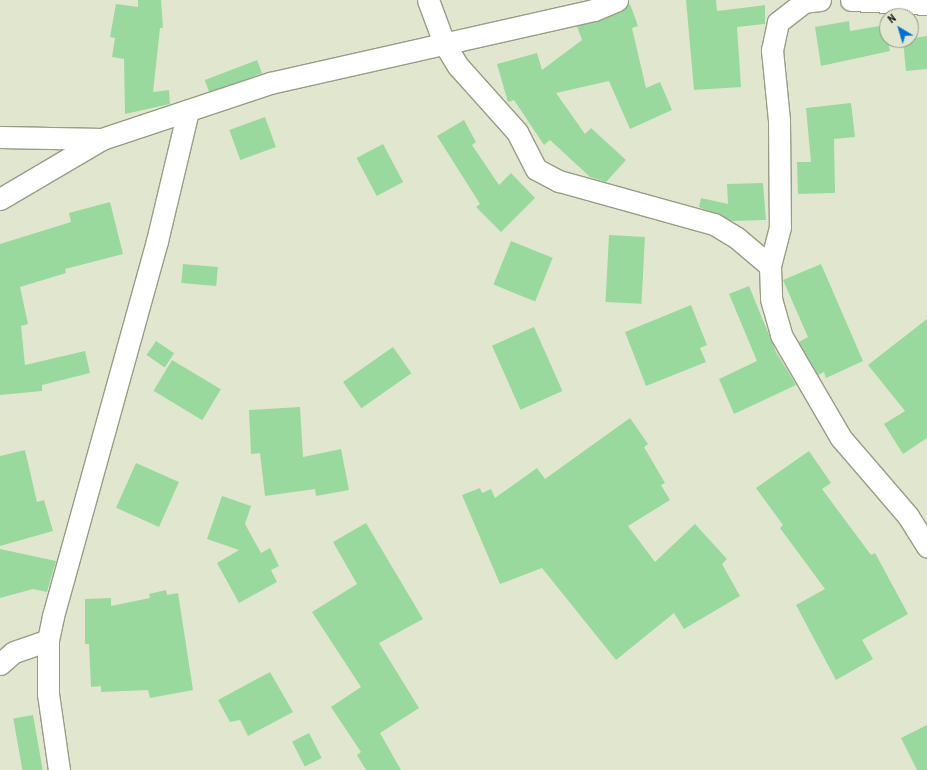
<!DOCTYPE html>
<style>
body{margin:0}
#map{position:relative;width:927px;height:770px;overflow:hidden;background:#e1e7ce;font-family:"Roboto Condensed",sans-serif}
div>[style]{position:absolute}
.building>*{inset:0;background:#99d99d;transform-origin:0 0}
.roads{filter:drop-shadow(1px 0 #979d86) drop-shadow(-1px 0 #979d86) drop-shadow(0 1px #979d86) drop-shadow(0 -1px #979d86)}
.street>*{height:21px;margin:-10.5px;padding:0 10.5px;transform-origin:10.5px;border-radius:10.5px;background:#fff}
span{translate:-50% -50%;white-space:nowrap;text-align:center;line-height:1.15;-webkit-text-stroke:4px #e1e7ce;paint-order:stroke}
.north{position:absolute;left:879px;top:8px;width:40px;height:40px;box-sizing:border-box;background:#e1e7ce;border:1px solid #939784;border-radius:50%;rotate:322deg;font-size:11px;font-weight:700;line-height:16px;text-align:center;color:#1d1f16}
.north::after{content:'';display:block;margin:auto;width:14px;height:18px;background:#066fd7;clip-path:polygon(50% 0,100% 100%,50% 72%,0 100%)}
</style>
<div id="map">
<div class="building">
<div style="clip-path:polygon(138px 0,161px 0,163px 28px,160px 28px,153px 92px,169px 90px,170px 104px,125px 114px,124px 59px,112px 57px,115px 38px,110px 37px,116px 4px,138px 7px)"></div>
<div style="clip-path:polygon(686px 0,716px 0,717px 11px,765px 5px,765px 24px,737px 27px,741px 87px,694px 90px)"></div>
<div style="clip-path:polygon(630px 4px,638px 26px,632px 28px,646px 88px,660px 82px,672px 110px,630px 129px,609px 81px,556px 93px,585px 134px,591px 128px,626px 160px,606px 182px,590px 177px,550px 140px,544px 145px,514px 100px,508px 102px,497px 64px,537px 53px,542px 70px,582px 40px,577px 26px,599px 21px)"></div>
<div style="clip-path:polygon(849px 21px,850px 31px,885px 25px,890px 51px,821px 66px,815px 27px)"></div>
<div style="clip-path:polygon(927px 36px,927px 69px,906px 71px,903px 40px)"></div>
<div style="left:257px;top:60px;width:14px;height:56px;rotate:69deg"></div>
<div style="clip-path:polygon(851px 103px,855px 137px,834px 139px,835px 193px,798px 194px,797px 162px,811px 162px,806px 108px)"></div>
<div style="left:265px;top:117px;width:32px;height:38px;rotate:70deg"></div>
<div style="clip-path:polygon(464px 120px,476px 142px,472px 145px,499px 185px,511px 173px,535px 198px,501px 232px,476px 207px,480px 204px,437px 136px)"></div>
<div style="left:383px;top:144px;width:43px;height:30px;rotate:62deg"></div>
<div style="clip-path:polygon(763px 183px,766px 220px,731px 221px,699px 207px,701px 198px,728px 204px,727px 184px)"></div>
<div style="clip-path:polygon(110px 202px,123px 254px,65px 269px,66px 273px,20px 287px,28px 324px,21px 326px,25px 365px,85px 351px,90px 373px,42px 385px,42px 391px,0 395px,0 244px,71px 222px,69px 213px)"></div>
<div style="left:609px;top:235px;width:36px;height:67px;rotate:3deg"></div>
<div style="left:511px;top:241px;width:45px;height:47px;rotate:22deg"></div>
<div style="left:183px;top:264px;width:35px;height:19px;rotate:5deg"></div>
<div style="clip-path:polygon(821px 264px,863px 361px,826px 378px,824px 372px,818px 375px,799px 342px,808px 337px,783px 280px)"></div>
<div style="clip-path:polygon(749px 286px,776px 352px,796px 385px,734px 414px,719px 379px,757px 361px,729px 294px)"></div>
<div style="clip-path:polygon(691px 305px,707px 345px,700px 348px,706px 362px,646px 386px,625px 332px)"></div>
<div style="clip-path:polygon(927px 319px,927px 438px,903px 454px,884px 424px,905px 411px,868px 365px)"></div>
<div style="left:534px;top:327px;width:70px;height:46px;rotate:66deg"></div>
<div style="left:156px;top:341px;width:22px;height:17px;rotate:34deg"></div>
<div style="left:393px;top:347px;width:32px;height:61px;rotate:55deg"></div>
<div style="left:172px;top:360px;width:57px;height:36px;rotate:31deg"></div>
<div style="clip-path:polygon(300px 407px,303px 457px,341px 449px,349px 490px,316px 496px,315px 489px,265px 496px,260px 453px,251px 454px,249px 410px)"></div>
<div style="clip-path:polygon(630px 418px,648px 444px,644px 447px,665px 483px,661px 485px,670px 500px,628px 526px,655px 562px,695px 524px,727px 559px,722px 564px,740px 596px,684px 629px,674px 613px,616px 660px,542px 568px,500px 584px,462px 495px,480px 488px,482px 493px,491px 489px,495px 498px,537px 468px,545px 479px)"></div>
<div style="clip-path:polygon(25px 450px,37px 502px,44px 500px,53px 531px,0 546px,0 456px)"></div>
<div style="clip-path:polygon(809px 451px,831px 483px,822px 489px,871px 555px,875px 553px,908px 614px,862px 640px,873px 659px,836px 680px,796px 605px,825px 589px,780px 528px,783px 525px,756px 488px)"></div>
<div style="left:136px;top:463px;width:47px;height:49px;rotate:24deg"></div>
<div style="clip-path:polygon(222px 496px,251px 506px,245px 524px,261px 553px,270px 548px,279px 566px,271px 570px,277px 582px,239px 603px,217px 563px,239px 550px,207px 539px)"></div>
<div style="clip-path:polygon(366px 523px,423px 619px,379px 643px,419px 708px,380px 733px,401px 770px,366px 770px,357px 755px,361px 752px,331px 707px,361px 687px,312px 612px,357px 584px,333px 542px)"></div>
<div style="clip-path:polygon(0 549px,56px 561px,47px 592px,33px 589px,0 598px)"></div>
<div style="clip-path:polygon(166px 590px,167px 595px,178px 593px,193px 690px,150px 698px,148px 690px,101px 692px,101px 686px,91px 687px,89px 644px,85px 644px,85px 599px,111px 598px,111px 606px,150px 598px,149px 594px)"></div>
<div style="clip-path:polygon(270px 672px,293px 712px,248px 736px,240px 720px,230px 722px,218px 700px)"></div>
<div style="left:33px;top:715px;width:56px;height:20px;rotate:80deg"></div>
<div style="clip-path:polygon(927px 725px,927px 770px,917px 770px,901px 738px)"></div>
<div style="left:309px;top:733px;width:28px;height:19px;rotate:63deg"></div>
</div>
<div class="roads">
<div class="street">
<div style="left:428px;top:0;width:46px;rotate:69.6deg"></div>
<div style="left:444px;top:43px;width:27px;rotate:59deg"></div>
<div style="left:458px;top:66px;width:89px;rotate:48.2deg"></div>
<div style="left:517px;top:132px;width:42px;rotate:62.8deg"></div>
<div style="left:536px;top:169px;width:26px;rotate:28deg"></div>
<div style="left:559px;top:181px;width:161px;rotate:15.5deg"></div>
<div style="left:714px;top:224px;width:27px;rotate:31deg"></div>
<div style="left:737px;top:238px;width:43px;rotate:40.3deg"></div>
<div style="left:820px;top:0;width:16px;rotate:173deg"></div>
<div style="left:804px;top:2px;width:33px;rotate:142deg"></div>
<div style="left:778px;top:22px;width:29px;rotate:102deg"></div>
<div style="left:772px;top:50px;width:70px;rotate:84.3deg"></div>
<div style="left:779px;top:120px;width:107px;rotate:89.5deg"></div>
<div style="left:780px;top:227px;width:40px;rotate:104.4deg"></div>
<div style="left:770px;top:266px;width:33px;rotate:88deg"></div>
<div style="left:771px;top:299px;width:37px;rotate:74deg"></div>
<div style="left:781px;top:335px;width:119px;rotate:59.8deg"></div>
<div style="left:841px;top:438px;width:103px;rotate:49.3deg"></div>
<div style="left:908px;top:516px;width:36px;rotate:58deg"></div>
<div style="left:851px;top:0;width:76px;rotate:3deg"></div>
<div style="left:0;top:137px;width:102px;rotate:1.1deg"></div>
<div style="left:0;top:199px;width:118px;rotate:-30.5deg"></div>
<div style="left:102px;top:139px;width:177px;rotate:-18.4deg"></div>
<div style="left:270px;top:83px;width:332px;rotate:-12.7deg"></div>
<div style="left:594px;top:10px;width:25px;rotate:-23deg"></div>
<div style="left:0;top:664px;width:18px;rotate:-41deg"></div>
<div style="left:14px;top:652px;width:36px;rotate:-19deg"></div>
<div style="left:59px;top:770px;width:77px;rotate:-98.2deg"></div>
<div style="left:48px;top:694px;width:54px;rotate:-90deg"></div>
<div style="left:48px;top:640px;width:25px;rotate:-78deg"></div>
<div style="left:53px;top:616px;width:389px;rotate:-74.5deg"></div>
<div style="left:157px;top:241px;width:134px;rotate:-76.6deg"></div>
</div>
</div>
<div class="north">N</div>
</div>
